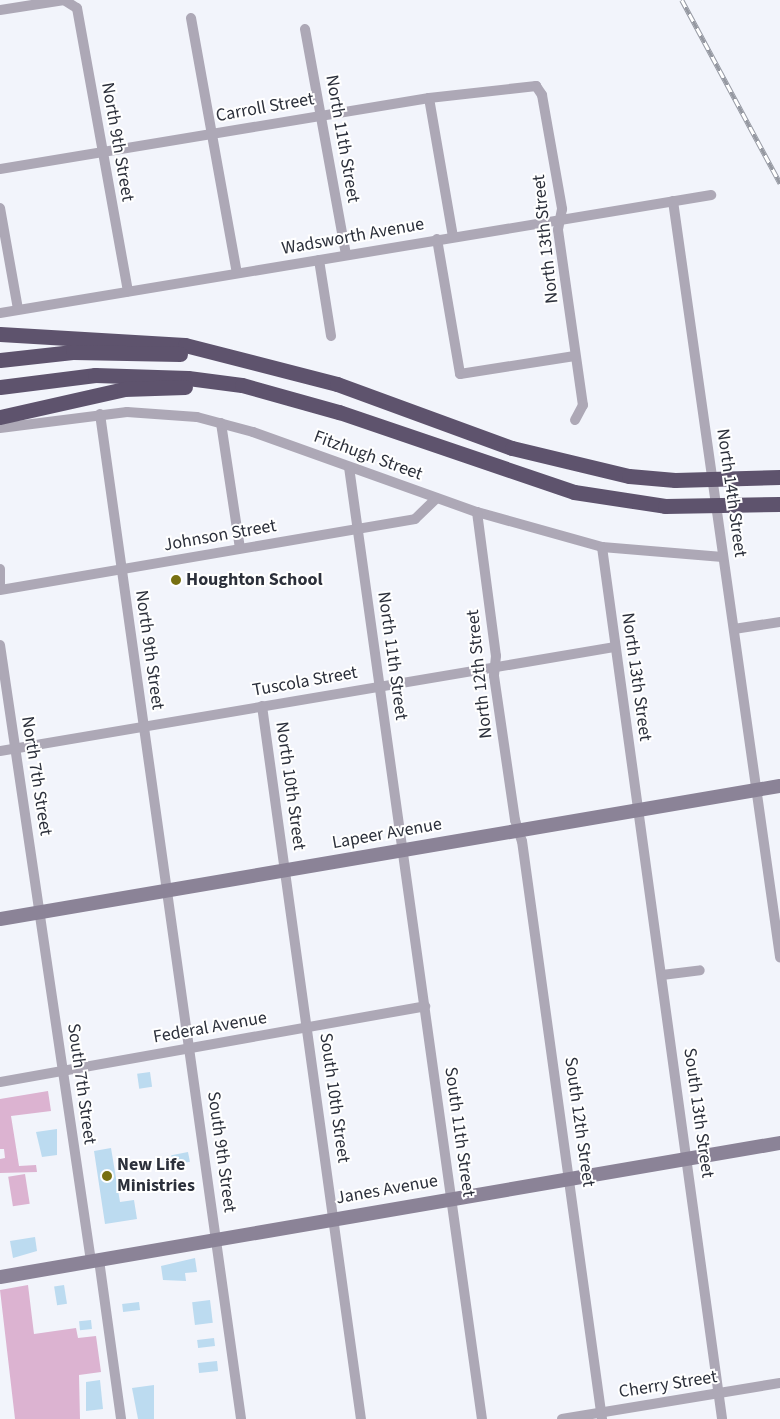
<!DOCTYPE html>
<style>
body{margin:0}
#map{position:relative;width:780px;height:1419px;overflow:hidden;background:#f2f4fb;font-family:"Source Sans 3",sans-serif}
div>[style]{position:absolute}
.green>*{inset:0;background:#dcb3d1;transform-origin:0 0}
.building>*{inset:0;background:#bcdbf0;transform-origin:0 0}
.street>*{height:10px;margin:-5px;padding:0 5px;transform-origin:5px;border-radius:5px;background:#ada8b6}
.secondary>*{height:14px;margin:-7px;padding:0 7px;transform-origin:7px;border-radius:7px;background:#8b8397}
.highway>*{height:15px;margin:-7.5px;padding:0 7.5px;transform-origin:7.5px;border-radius:7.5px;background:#5e536d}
.rail>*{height:4.5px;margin-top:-2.25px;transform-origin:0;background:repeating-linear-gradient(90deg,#fff 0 8px,#9598a1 0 16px);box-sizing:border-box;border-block:1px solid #9598a1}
.dots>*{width:14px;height:14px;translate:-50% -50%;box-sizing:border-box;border:2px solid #fff;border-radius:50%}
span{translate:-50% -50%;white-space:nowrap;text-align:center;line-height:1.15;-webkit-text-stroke:4px #fff;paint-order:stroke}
.street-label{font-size:18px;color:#2c303b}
.poi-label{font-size:18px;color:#2c303b;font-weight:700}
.left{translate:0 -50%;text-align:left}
</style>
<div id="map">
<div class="green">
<div style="clip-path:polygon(48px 1091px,51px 1111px,11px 1116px,19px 1166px,36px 1165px,37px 1172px,0 1173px,0 1159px,5px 1158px,4px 1149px,0 1149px,0 1099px)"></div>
<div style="left:25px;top:1174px;width:30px;height:17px;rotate:81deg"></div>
<div style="clip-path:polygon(28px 1285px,34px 1334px,76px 1328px,78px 1338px,96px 1336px,101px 1372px,79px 1375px,80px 1419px,15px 1419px,0 1290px)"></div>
</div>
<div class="building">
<div style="left:150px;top:1072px;width:15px;height:13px;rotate:82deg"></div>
<div style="clip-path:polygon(57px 1129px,57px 1155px,42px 1157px,36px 1132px)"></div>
<div style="clip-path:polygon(111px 1148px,120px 1202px,134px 1200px,137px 1219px,105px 1224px,94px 1151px)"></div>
<div style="left:188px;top:1152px;width:10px;height:17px;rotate:79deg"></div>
<div style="clip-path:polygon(35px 1237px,37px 1251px,13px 1258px,10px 1241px)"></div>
<div style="clip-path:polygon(195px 1258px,197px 1272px,185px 1273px,186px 1281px,163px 1280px,161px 1266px)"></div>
<div style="left:64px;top:1285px;width:19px;height:10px;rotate:81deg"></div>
<div style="left:210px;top:1300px;width:23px;height:18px;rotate:83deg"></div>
<div style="left:139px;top:1302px;width:8px;height:17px;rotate:83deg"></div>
<div style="left:91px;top:1320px;width:9px;height:12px;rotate:84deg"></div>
<div style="left:214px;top:1338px;width:8px;height:17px;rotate:83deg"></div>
<div style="left:217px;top:1361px;width:10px;height:19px;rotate:84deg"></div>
<div style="clip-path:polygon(100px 1380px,103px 1409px,86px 1411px,86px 1382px)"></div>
<div style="clip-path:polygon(154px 1385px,154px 1419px,138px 1419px,132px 1388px)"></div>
</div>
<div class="street">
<div style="left:0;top:10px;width:65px;rotate:-8.9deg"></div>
<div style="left:64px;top:0;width:15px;rotate:32deg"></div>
<div style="left:77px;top:8px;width:288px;rotate:79.8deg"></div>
<div style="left:191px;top:18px;width:259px;rotate:79.8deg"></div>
<div style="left:305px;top:29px;width:229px;rotate:79.7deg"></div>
<div style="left:429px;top:98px;width:141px;rotate:80.2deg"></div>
<div style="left:0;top:169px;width:435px;rotate:-9.4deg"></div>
<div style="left:429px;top:98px;width:108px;rotate:-6.4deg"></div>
<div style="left:536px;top:86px;width:11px;rotate:56deg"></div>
<div style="left:542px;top:95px;width:116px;rotate:80deg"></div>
<div style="left:562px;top:209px;width:21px;rotate:101deg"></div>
<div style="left:558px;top:230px;width:177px;rotate:81.9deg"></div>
<div style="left:583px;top:405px;width:17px;rotate:118deg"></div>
<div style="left:673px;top:201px;width:764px;rotate:81.94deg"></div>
<div style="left:0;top:208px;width:103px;rotate:79.9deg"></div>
<div style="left:437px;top:239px;width:137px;rotate:80.3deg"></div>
<div style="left:460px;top:374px;width:116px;rotate:-8.9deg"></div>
<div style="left:319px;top:260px;width:77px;rotate:81deg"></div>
<div style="left:0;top:313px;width:721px;rotate:-9.42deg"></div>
<div style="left:100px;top:414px;width:1015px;rotate:82.01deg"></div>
<div style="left:221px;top:423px;width:126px;rotate:81.4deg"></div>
<div style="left:0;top:428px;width:128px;rotate:-7.2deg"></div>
<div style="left:127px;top:412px;width:70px;rotate:4.1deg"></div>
<div style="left:197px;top:417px;width:58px;rotate:15deg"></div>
<div style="left:253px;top:432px;width:238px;rotate:19.7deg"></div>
<div style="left:477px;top:512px;width:130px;rotate:15.6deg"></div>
<div style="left:602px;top:547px;width:121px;rotate:4.7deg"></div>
<div style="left:349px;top:467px;width:961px;rotate:82.05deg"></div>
<div style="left:477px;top:512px;width:145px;rotate:82.5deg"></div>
<div style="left:496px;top:656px;width:20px;rotate:96deg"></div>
<div style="left:494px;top:676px;width:146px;rotate:81.7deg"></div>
<div style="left:515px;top:820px;width:22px;rotate:72deg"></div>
<div style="left:522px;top:841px;width:584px;rotate:82.12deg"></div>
<div style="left:602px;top:547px;width:880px;rotate:82.16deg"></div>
<div style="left:0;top:569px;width:15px;rotate:90deg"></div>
<div style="left:0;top:590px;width:421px;rotate:-9.7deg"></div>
<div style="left:415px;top:519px;width:30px;rotate:-44deg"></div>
<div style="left:734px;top:629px;width:47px;rotate:-8.7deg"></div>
<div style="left:0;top:645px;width:623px;rotate:81.6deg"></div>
<div style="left:262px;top:706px;width:720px;rotate:82.1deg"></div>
<div style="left:0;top:751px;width:624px;rotate:-9.6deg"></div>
<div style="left:662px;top:975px;width:38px;rotate:-7deg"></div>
<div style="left:0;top:1082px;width:432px;rotate:-10.1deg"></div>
<div style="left:99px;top:1260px;width:161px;rotate:82.1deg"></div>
<div style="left:562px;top:1419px;width:221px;rotate:-9.4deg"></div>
</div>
<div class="secondary">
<div style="left:0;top:919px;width:791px;rotate:-9.68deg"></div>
<div style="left:0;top:1277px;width:791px;rotate:-9.75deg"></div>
</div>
<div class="highway">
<div style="left:0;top:334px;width:185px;rotate:3.4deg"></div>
<div style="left:185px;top:345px;width:157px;rotate:14.4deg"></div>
<div style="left:337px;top:384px;width:186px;rotate:20.1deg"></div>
<div style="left:512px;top:448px;width:120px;rotate:13.5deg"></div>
<div style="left:629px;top:476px;width:46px;rotate:5deg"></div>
<div style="left:675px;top:480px;width:105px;rotate:-1.6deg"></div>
<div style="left:0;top:360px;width:73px;rotate:-6.3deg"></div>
<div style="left:73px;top:352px;width:107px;rotate:1.1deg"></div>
<div style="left:0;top:387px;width:96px;rotate:-7.2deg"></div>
<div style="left:95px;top:375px;width:93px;rotate:1.8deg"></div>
<div style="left:188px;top:378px;width:54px;rotate:7.4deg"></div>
<div style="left:242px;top:385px;width:101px;rotate:15.6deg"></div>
<div style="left:339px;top:412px;width:248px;rotate:18.8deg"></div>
<div style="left:574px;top:492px;width:92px;rotate:8.7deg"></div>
<div style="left:665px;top:506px;width:115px;rotate:-1deg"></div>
<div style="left:0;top:417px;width:127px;rotate:-12.7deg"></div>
<div style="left:124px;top:389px;width:61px;rotate:-1.9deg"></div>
</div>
<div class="rail">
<div style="left:682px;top:0;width:208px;rotate:61.8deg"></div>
</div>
<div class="dots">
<div style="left:176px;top:580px;background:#787011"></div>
<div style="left:107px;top:1176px;background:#787011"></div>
</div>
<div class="street-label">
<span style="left:265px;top:108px;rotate:-10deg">Carroll Street</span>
<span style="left:342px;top:139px;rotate:80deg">North 11th Street</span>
<span style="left:117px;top:142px;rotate:80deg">North 9th Street</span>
<span style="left:353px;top:237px;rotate:-10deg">Wadsworth Avenue</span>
<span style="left:546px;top:239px;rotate:-96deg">North 13th Street</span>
<span style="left:368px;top:456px;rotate:20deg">Fitzhugh Street</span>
<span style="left:731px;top:493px;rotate:82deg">North 14th Street</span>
<span style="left:220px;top:536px;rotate:-10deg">Johnson Street</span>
<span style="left:149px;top:650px;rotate:82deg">North 9th Street</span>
<span style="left:392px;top:656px;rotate:82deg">North 11th Street</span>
<span style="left:480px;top:674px;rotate:-96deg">North 12th Street</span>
<span style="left:636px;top:677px;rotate:82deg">North 13th Street</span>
<span style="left:305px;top:682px;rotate:-10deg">Tuscola Street</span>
<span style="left:36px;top:776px;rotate:81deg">North 7th Street</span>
<span style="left:290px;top:786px;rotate:82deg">North 10th Street</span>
<span style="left:387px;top:834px;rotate:-10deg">Lapeer Avenue</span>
<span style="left:210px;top:1028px;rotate:-10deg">Federal Avenue</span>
<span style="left:81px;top:1084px;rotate:82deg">South 7th Street</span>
<span style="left:334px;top:1098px;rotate:82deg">South 10th Street</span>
<span style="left:698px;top:1113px;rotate:82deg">South 13th Street</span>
<span style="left:579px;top:1122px;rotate:82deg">South 12th Street</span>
<span style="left:459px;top:1132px;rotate:82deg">South 11th Street</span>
<span style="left:221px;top:1152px;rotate:82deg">South 9th Street</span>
<span style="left:387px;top:1190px;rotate:-10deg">Janes Avenue</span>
<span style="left:668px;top:1385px;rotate:-9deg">Cherry Street</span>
</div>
<div class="poi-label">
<span class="left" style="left:186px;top:580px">Houghton School</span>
<span class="left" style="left:117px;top:1176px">New Life<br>Ministries</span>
</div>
</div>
